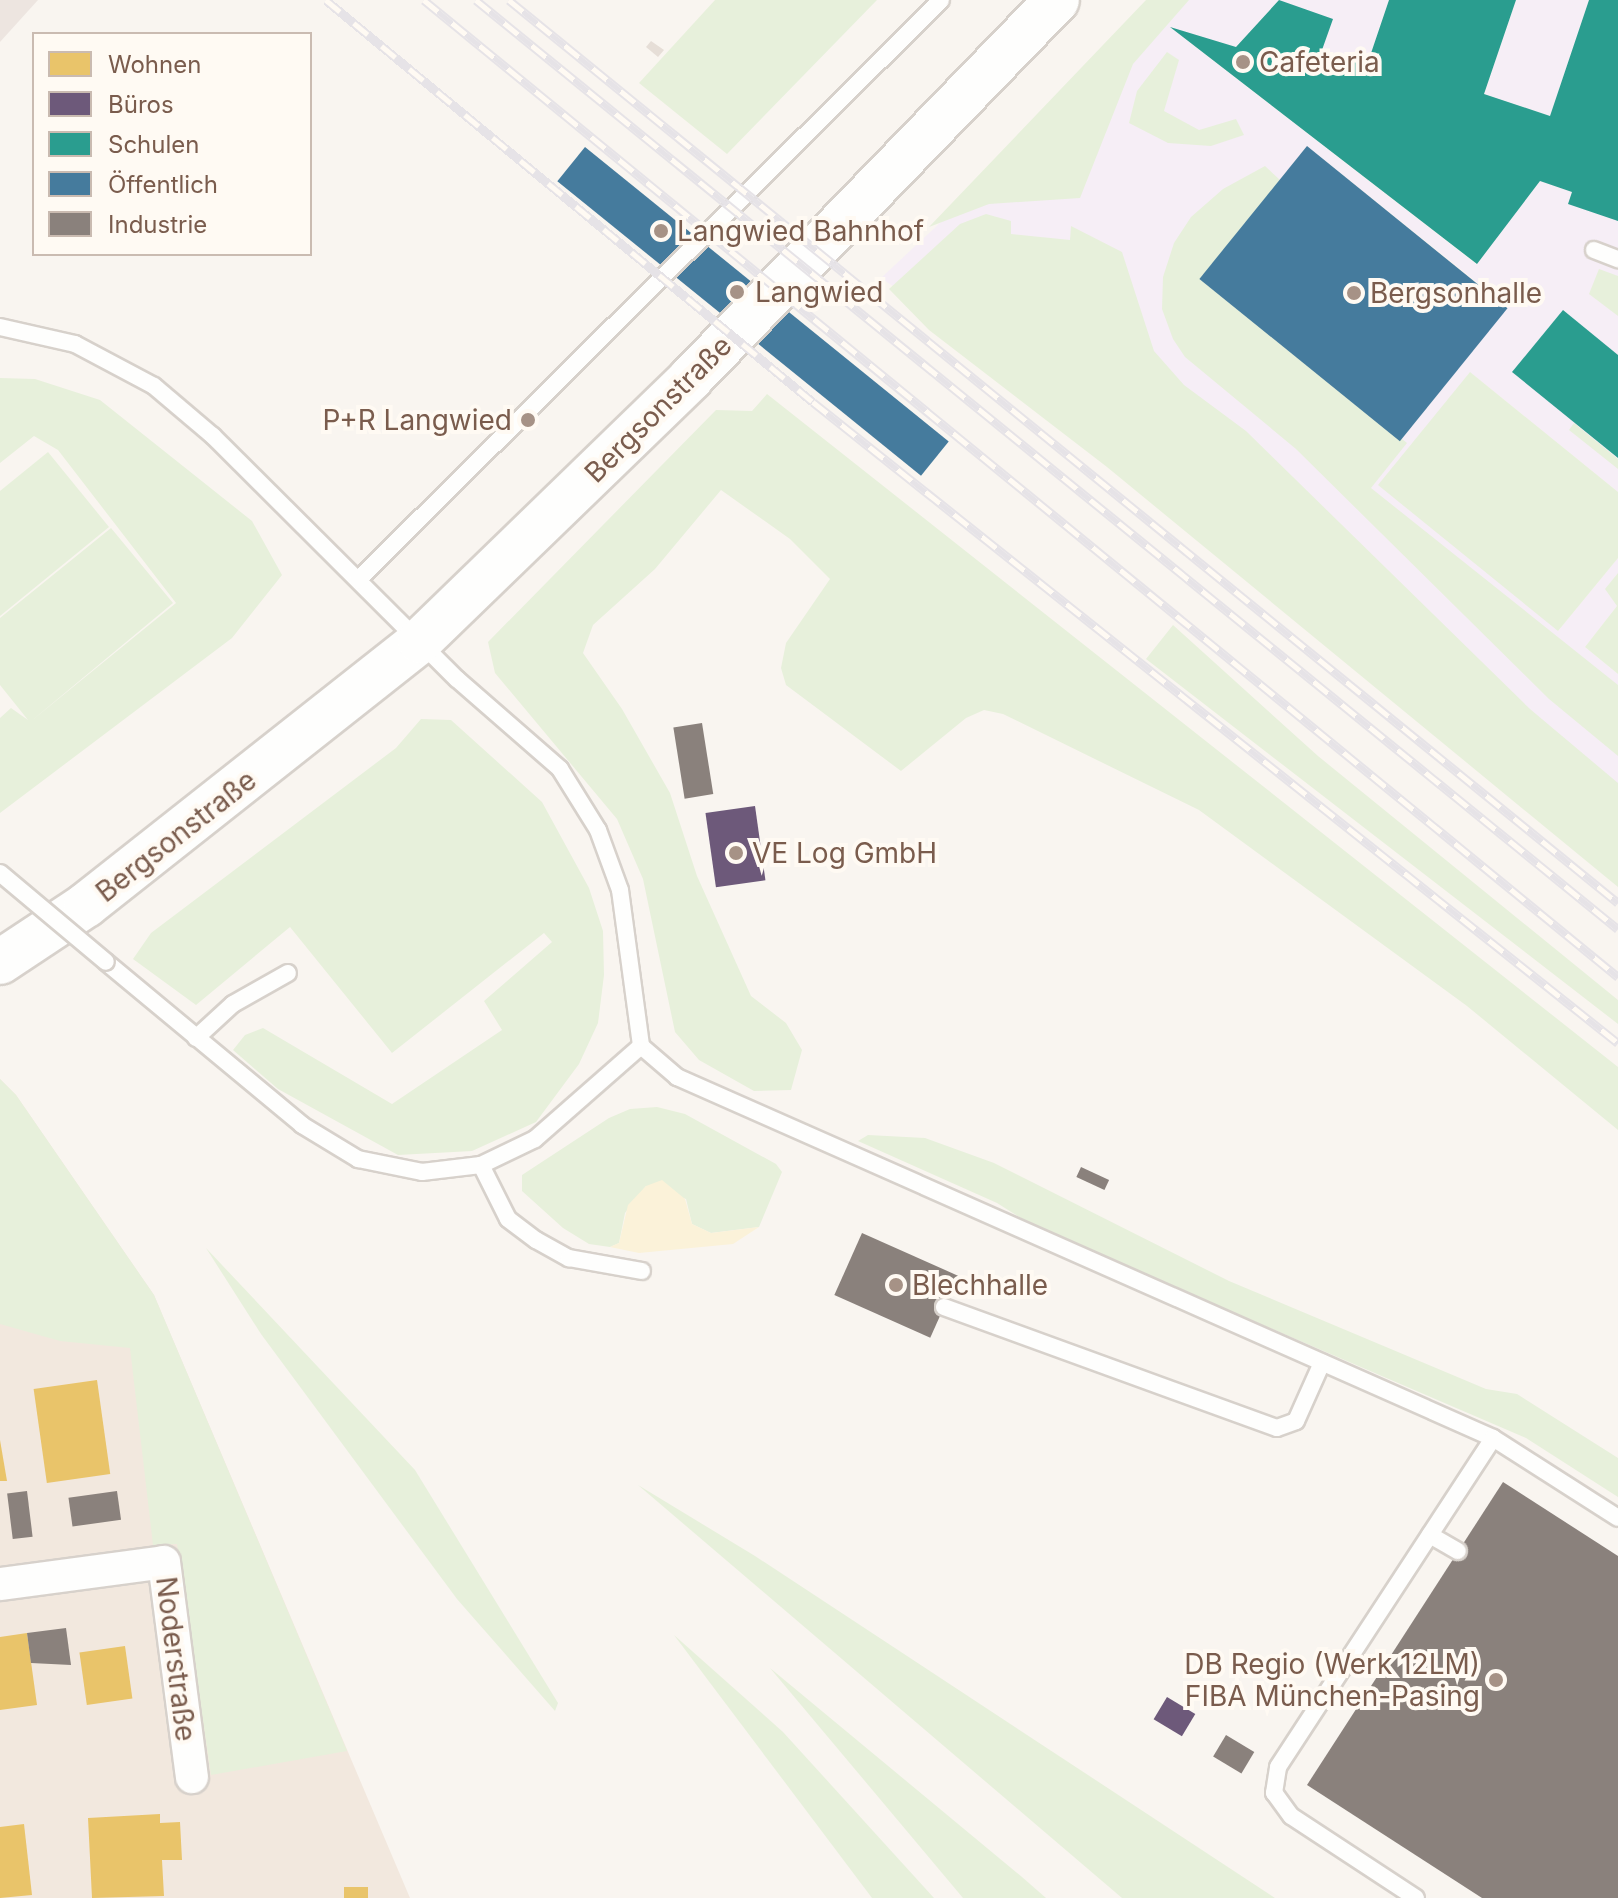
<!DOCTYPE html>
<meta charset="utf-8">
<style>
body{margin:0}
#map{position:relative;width:1618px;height:1898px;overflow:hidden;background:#f9f5f0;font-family:Inter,sans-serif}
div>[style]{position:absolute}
.residential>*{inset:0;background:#f2e8de}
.industrial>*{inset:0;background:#ede5e0}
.education>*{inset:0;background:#f6eef6}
.green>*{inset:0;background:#e7f0db}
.sand>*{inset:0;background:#fbf2d9}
.homes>*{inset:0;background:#e9c46a;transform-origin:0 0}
.offices>*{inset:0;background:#6d597a;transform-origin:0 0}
.schools>*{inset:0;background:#2a9d8f}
.public>*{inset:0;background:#457b9d;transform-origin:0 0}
.industry>*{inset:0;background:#8a817c;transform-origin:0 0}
.building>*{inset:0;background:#e6ded7}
.roads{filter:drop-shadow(2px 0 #d7d1cb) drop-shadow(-2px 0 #d7d1cb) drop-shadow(0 2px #d7d1cb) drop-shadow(0 -2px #d7d1cb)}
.lane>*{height:16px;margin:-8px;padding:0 8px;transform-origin:8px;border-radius:8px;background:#fefefd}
.street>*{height:32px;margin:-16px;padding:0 16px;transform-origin:16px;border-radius:16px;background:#fefefd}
.secondary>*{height:44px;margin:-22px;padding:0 22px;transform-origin:22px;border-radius:22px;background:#fefefd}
.rail>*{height:9px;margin-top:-4.5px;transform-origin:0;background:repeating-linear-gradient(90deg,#fffaf3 0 18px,#e6e3e7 0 36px);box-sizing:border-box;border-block:2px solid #e6e3e7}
.bridges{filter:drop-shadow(2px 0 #d7d1cb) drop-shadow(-2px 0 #d7d1cb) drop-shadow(0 2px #d7d1cb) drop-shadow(0 -2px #d7d1cb)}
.lane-bridge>*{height:16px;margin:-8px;padding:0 8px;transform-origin:8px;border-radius:8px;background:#fefefd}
.dots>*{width:22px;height:22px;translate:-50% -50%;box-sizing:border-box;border:4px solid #fffaf3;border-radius:50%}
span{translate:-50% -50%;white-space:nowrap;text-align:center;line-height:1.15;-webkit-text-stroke:8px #fffaf3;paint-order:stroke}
.poi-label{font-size:28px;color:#7a5c4d}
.left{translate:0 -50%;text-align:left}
.right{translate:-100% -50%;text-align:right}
.street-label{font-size:28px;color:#7a5c4d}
.legend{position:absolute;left:32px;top:32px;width:280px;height:224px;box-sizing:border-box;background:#fffaf3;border:2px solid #cabbb1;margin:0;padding:10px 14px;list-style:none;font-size:24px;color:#7a5c4d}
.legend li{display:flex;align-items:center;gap:16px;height:40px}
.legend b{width:40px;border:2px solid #cabbb1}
</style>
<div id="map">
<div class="residential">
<div style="clip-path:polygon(0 1079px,16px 1095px,154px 1295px,410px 1898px,0 1898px)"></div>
</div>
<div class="industrial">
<div style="clip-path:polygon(0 0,38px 0,0 42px)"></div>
</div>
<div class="education">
<div style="clip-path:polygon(evenodd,1156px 0,1389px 0,1367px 65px,1322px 50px,1279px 0,1236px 47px,1171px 28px,1476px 264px,1540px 181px,1572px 192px,1618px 221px,1618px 492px,1471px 373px,1558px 631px,1618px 558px,1618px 605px,1585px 647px,1618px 674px,1618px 839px,1130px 447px,881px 278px,1079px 93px,1156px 0,1307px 146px,1508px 307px,1401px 440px,1200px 278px,1307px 146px)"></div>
<div style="clip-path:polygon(1516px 0,1589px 0,1550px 116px,1484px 94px)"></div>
</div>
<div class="green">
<div style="clip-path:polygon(715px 0,877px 0,727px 154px,639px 83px)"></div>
<div style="clip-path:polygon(1146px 0,1189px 0,1133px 64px,1080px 198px,989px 204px,929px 227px)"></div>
<div style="clip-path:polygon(1167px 52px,1179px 60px,1164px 111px,1199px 130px,1236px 119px,1244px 135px,1211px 146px,1168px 143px,1129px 123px,1137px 91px)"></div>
<div style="clip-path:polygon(1265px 166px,1280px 180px,1200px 279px,1407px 443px,1371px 488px,1618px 685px,1618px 756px,1549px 699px,1296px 449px,1185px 357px,1173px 339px,1162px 309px,1163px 277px,1174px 243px,1191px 217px,1223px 189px)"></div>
<div style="clip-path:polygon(986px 214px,1011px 221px,1011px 234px,1070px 240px,1071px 226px,1122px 252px,1154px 351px,1184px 385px,1246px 431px,1530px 709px,1618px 783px,1618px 887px,1107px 467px,929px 330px,889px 289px,960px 224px)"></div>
<div style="clip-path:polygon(1599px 269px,1618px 276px,1618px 316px,1589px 294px)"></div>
<div style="clip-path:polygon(1470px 372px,1618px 492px,1618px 558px,1558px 631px,1378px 485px)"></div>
<div style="clip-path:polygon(0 378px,35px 379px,100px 400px,252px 521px,282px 575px,232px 638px,0 813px,0 718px,11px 708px,28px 720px,0 685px,0 618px,111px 528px,173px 603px,30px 722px,176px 603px,58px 450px,34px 436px,0 463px)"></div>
<div style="clip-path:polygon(767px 394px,1618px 1067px,1618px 1130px,1467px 1006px,1199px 810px,1003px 714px,984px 710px,966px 718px,901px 771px,786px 685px,781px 668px,786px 643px,830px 579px,790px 539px,721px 490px,655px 569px,593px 625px,583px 653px,622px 709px,670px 793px,697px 876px,751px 996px,786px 1023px,802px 1050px,791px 1090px,754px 1091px,699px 1060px,675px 1032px,643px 879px,617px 819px,495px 673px,488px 642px,716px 410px,752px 411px)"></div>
<div style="clip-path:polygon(1574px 423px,1618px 459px,1618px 469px,1569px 430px)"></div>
<div style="clip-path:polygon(48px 452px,109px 527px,0 616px,0 491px)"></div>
<div style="clip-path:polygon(1618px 573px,1618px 674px,1585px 647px,1617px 606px,1605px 589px)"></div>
<div style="clip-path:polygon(1173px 625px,1318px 756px,1618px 1000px,1618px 1024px,1146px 659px)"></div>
<div style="clip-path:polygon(421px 719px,451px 720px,542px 802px,589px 888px,603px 931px,604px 975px,598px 1023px,579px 1064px,536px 1122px,472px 1151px,398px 1155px,278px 1089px,233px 1050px,245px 1035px,263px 1028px,392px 1104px,502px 1030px,484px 1001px,552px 942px,544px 933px,392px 1053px,290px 927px,196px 1005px,133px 959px,151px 933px,396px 748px)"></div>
<div style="clip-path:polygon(0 1079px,16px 1095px,154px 1295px,347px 1751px,211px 1775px,177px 1544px,153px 1545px,130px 1348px,60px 1341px,0 1324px)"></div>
<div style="clip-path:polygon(657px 1107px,685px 1114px,776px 1164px,782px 1172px,759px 1227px,711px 1233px,692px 1224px,686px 1199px,646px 1186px,625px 1213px,619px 1243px,610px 1247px,589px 1244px,563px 1228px,522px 1191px,522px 1175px,609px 1118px,630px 1109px)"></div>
<div style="clip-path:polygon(868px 1135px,925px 1138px,994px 1163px,1229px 1281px,1486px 1389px,1517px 1394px,1618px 1458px,1618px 1497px,1526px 1438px,1037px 1228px,997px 1203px,858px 1141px)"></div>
<div style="clip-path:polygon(206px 1248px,415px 1470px,558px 1703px,555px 1711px,457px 1599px,261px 1334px)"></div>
<div style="clip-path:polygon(638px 1485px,755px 1556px,1275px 1898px,1122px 1898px)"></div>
<div style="clip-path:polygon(674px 1635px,783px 1732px,934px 1898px,872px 1898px)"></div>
<div style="clip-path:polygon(770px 1668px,1022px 1877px,1046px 1898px,963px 1898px)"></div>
</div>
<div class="sand">
<div style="clip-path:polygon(662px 1180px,685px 1199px,692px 1224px,711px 1233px,759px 1227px,733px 1244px,639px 1253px,610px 1247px,619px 1243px,628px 1205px,646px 1186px)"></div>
</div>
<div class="homes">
<div style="left:97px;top:1380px;width:95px;height:64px;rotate:82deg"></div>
<div style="clip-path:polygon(0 1440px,7px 1481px,0 1481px)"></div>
<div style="clip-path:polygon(27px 1633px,37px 1705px,0 1710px,0 1637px)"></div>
<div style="left:125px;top:1646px;width:53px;height:46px;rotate:82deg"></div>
<div style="clip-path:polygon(160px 1814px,160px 1823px,180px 1822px,182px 1860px,162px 1860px,164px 1896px,92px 1898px,88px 1818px)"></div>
<div style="clip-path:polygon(24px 1824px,32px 1895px,0 1898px,0 1827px)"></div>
<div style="left:344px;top:1887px;width:24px;height:11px"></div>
</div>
<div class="offices">
<div style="left:755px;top:806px;width:75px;height:50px;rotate:82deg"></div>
<div style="left:1167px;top:1697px;width:33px;height:26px;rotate:31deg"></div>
</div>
<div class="schools">
<div style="clip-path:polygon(1279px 0,1333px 19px,1322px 50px,1367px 65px,1389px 0,1516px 0,1484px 94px,1550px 116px,1589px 0,1618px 0,1618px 221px,1568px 204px,1572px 192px,1540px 181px,1477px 264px,1170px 27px,1236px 47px)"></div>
<div style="clip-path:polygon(1563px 310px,1618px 355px,1618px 458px,1512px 372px)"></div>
</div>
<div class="public">
<div style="left:1307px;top:146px;width:258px;height:171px;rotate:39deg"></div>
<div style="left:585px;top:147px;width:468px;height:44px;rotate:39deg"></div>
</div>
<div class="industry">
<div style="left:702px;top:723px;width:72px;height:29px;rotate:81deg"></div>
<div style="left:1081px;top:1167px;width:31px;height:11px;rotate:25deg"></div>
<div style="left:862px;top:1233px;width:105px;height:68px;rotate:24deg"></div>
<div style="clip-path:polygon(1503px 1482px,1618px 1556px,1618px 1898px,1482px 1898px,1307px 1785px)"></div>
<div style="left:27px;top:1491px;width:46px;height:20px;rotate:83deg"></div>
<div style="left:117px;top:1491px;width:29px;height:49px;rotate:82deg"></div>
<div style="clip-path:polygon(66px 1628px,71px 1665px,31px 1663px,27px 1633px)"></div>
<div style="left:1226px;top:1735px;width:33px;height:25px;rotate:31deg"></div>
</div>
<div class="building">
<div style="clip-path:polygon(651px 41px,664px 50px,658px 57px,646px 47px)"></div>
</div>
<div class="roads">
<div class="lane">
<div style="left:1594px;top:250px;width:26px;rotate:21deg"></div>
<div style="left:0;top:327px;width:77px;rotate:12.8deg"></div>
<div style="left:75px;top:344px;width:89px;rotate:28deg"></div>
<div style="left:154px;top:386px;width:77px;rotate:40.3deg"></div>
<div style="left:213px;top:436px;width:344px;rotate:44.9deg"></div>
<div style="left:457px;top:679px;width:137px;rotate:41.1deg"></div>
<div style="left:560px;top:769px;width:72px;rotate:58.1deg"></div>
<div style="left:598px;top:830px;width:64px;rotate:69.9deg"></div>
<div style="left:620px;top:890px;width:157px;rotate:82.3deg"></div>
<div style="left:641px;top:1046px;width:48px;rotate:40.7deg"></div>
<div style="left:677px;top:1077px;width:892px;rotate:23.86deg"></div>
<div style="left:1493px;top:1438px;width:148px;rotate:32.6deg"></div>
<div style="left:358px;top:580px;width:822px;rotate:-44.85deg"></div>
<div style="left:106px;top:962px;width:255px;rotate:39.7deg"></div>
<div style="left:302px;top:1125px;width:66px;rotate:31.3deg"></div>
<div style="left:358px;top:1159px;width:65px;rotate:11.5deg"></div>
<div style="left:422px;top:1172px;width:59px;rotate:-6.8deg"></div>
<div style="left:481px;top:1165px;width:60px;rotate:-25.7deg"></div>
<div style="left:535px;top:1139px;width:141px;rotate:-41.3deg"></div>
<div style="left:196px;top:1038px;width:50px;rotate:-42.6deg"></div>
<div style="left:233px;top:1004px;width:63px;rotate:-29.4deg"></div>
<div style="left:481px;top:1165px;width:60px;rotate:63.4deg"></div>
<div style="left:508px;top:1219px;width:35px;rotate:37deg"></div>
<div style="left:536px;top:1240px;width:38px;rotate:29deg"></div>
<div style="left:569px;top:1258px;width:74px;rotate:10.1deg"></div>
<div style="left:944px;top:1307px;width:354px;rotate:20deg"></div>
<div style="left:1277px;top:1428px;width:20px;rotate:-20deg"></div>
<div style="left:1296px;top:1421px;width:64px;rotate:-65.9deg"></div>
<div style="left:1430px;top:1535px;width:32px;rotate:30deg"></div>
<div style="left:1416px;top:1898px;width:149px;rotate:-146.7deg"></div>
<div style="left:1291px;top:1816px;width:29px;rotate:-126deg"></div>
<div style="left:1274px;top:1793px;width:26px;rotate:-81deg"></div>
<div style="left:1278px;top:1767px;width:393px;rotate:-56.8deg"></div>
</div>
<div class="street">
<div style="left:0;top:1584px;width:165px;rotate:-7.6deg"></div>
<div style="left:164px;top:1562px;width:217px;rotate:82.6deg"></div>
</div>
<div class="secondary">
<div style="left:0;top:962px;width:103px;rotate:-33.5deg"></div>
<div style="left:86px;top:905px;width:426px;rotate:-38.3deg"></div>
<div style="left:420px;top:641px;width:378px;rotate:-44.1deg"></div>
<div style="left:691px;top:378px;width:526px;rotate:-45.92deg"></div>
</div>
</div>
<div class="rail">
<div style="left:326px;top:0;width:631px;rotate:39.54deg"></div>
<div style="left:813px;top:402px;width:1029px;rotate:38.53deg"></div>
<div style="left:424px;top:0;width:1543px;rotate:39.29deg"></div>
<div style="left:476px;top:0;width:1472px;rotate:39.13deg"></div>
<div style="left:509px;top:0;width:1430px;rotate:39.15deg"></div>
</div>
<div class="bridges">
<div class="lane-bridge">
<div style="left:0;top:873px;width:138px;rotate:40deg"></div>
</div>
</div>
<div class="dots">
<div style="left:1243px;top:62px;background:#a69286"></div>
<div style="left:661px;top:231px;background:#a69286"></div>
<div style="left:737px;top:292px;background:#a69286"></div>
<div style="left:1354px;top:293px;background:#a69286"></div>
<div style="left:528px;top:420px;background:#a69286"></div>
<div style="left:736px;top:853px;background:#a69286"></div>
<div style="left:896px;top:1285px;background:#a69286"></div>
<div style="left:1496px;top:1680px;background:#a69286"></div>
</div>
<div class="poi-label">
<span class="left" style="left:1259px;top:62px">Cafeteria</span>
<span class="left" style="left:677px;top:231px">Langwied Bahnhof</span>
<span class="left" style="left:755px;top:292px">Langwied</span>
<span class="left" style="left:1370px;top:293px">Bergsonhalle</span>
<span class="right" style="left:512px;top:420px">P+R Langwied</span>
<span class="left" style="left:752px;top:853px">VE Log GmbH</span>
<span class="left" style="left:912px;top:1285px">Blechhalle</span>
<span class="right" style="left:1480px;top:1680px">DB Regio (Werk 12LM)<br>FIBA München-Pasing</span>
</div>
<div class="street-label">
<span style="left:658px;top:409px;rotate:-45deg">Bergsonstraße</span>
<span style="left:176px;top:836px;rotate:-38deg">Bergsonstraße</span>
<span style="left:176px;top:1659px;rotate:83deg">Noderstraße</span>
</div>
<ul class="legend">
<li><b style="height:22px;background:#e9c46a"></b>Wohnen</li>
<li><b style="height:22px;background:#6d597a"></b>Büros</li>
<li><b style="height:22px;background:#2a9d8f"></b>Schulen</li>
<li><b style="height:22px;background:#457b9d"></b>Öffentlich</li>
<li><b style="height:22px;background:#8a817c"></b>Industrie</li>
</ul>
</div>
